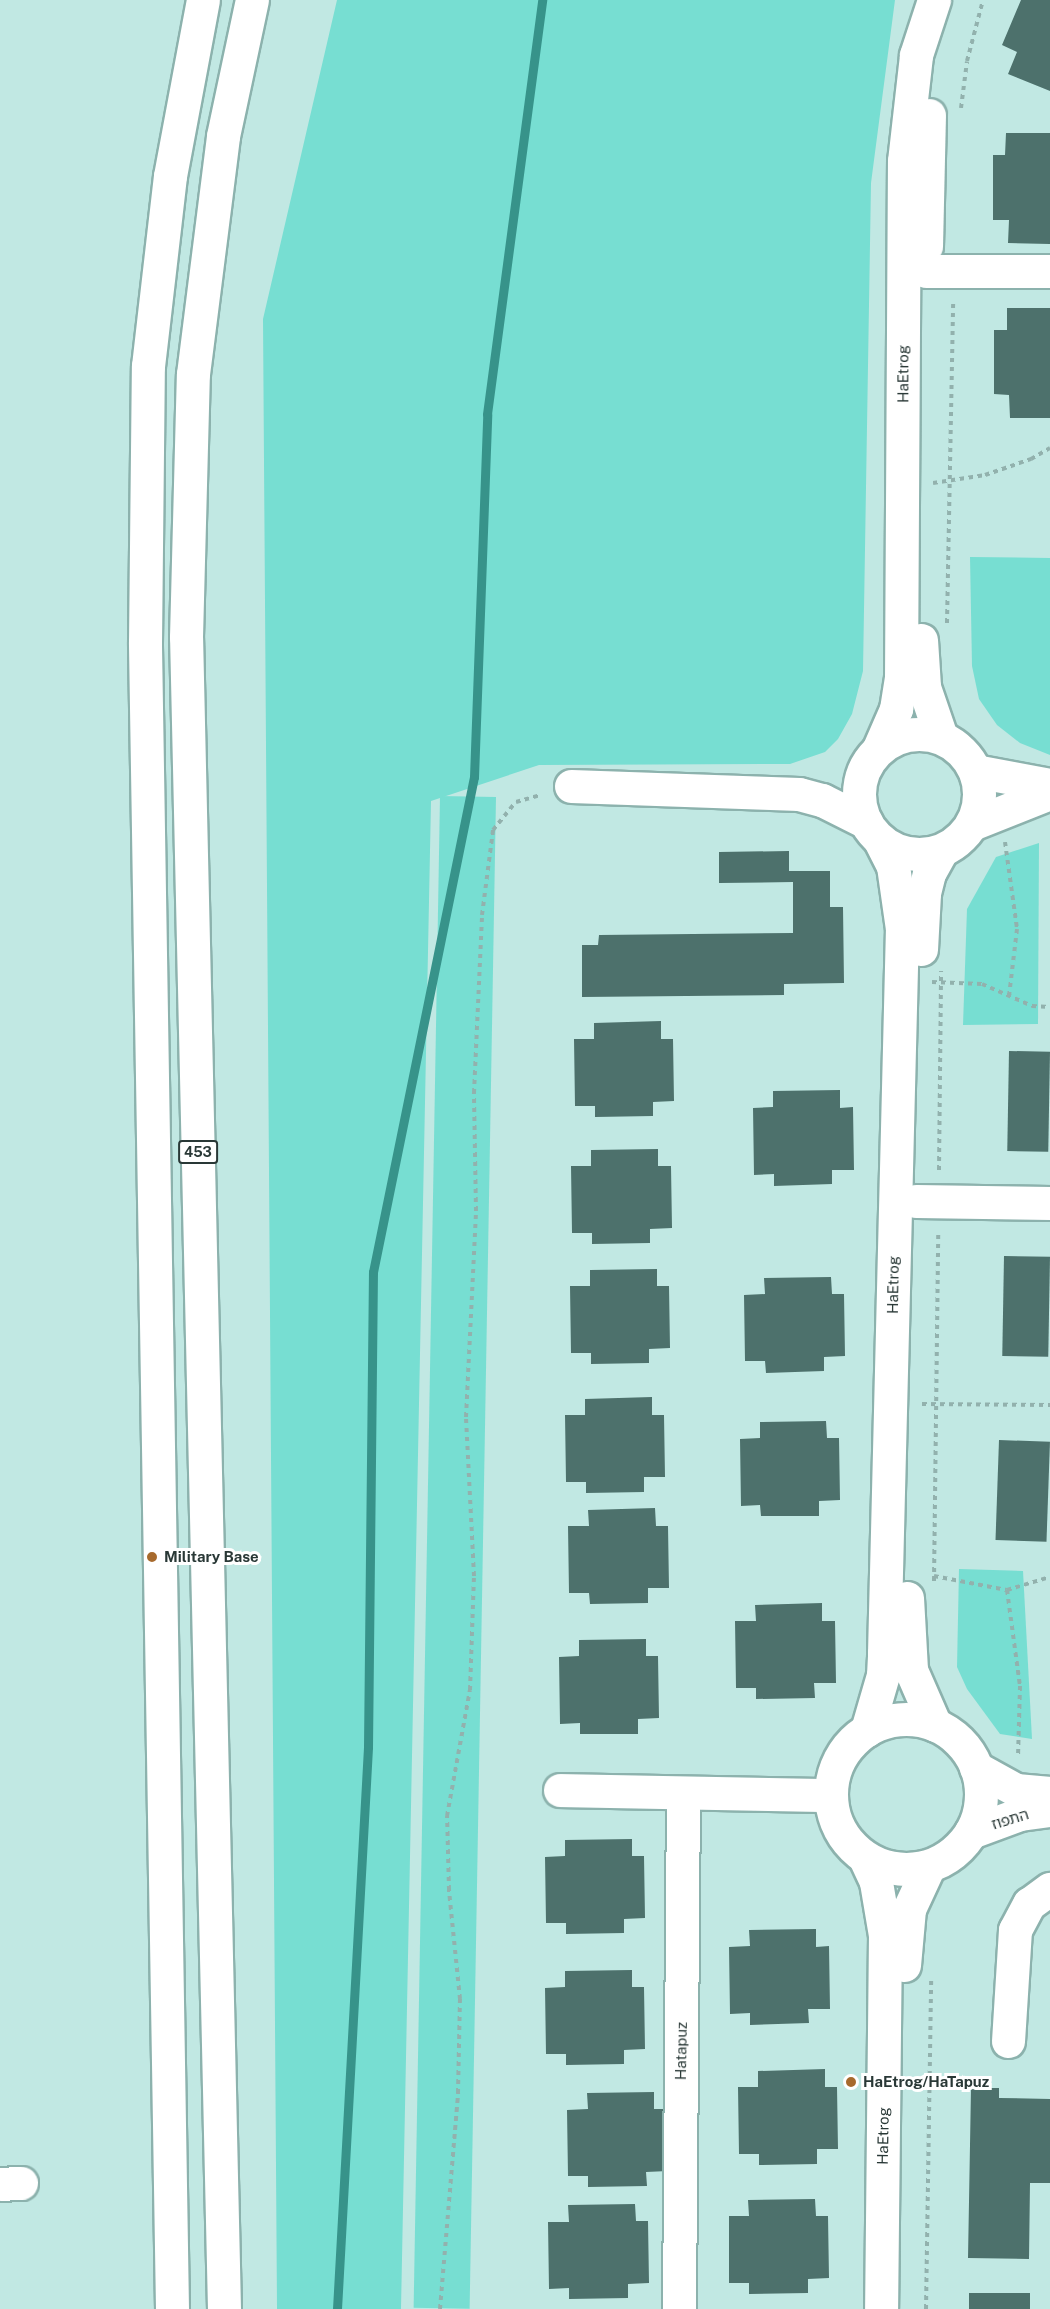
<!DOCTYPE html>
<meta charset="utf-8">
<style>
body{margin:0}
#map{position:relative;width:1050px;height:2309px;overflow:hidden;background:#c1e8e3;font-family:"Public Sans","Noto Sans Hebrew",sans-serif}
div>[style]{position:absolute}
.green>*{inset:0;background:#77ded2;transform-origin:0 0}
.stream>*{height:9px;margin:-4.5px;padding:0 4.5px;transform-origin:4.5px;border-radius:4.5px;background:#37938a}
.building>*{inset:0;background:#4d716c;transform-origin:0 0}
.path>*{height:4px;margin-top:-2px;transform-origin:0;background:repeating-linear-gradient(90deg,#92b1ad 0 4.5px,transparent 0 9px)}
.roads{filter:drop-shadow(2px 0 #8cb2ad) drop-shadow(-2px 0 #8cb2ad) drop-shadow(0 2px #8cb2ad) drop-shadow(0 -2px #8cb2ad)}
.minor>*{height:33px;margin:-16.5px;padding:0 16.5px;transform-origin:16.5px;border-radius:16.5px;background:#fff}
.minor>.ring{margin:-16.5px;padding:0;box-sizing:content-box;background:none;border:33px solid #fff;border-radius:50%}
.major>*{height:33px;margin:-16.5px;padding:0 16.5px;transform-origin:16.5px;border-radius:16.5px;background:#fff}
.dots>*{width:16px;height:16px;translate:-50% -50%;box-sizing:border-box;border:3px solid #fff;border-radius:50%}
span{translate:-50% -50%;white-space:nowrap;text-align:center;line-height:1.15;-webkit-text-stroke:6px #fff;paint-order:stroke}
.shield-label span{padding:2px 4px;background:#fff;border:2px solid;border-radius:4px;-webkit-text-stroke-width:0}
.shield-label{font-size:14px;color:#293836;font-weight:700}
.street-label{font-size:15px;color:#293836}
.poi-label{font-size:15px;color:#293836;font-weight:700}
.left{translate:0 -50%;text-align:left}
</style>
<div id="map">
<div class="green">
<div style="clip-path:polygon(337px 0,895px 0,871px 183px,863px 671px,852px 714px,838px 739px,825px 752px,790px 764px,539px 765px,431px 801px,401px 2309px,277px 2309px,263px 319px)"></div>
<div style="clip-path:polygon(970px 557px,1050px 558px,1050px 755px,1020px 743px,997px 725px,979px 699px,972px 666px)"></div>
<div style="left:496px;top:797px;width:1512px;height:56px;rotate:91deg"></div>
<div style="clip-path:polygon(1039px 843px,1038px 1024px,963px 1025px,967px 909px,996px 857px)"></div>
<div style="clip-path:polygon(959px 1569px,1023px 1571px,1032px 1739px,1000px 1734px,967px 1689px,957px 1667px)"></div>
</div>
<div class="stream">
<div style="left:337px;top:2309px;width:563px;rotate:-86.84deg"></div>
<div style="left:368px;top:1747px;width:475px;rotate:-89.4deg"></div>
<div style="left:373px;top:1272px;width:505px;rotate:-78.47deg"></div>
<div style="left:474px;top:777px;width:363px;rotate:-87.9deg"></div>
<div style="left:487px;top:414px;width:418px;rotate:-82.4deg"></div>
</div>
<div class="building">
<div style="clip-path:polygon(1021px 0,1050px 0,1050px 91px,1008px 74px,1017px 52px,1002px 45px)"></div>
<div style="clip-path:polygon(1006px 133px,1050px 133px,1050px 244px,1008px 243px,1009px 220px,993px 220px,993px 155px,1005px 155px)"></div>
<div style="clip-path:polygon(1007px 308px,1050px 308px,1050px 418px,1010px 418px,1009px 395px,994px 394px,994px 330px,1007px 330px)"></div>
<div style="clip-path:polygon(789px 851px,789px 871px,830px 871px,830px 907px,843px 907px,844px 983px,784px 984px,784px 995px,582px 997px,582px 945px,598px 945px,599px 935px,793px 933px,793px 882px,719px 883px,719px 852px)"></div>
<div style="clip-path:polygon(661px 1021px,661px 1039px,673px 1039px,674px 1101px,653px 1102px,653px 1116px,595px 1117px,595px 1106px,575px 1106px,574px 1039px,594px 1039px,594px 1023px)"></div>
<div style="left:1009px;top:1051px;width:41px;height:100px;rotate:1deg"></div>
<div style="clip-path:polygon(840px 1090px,840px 1108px,853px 1107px,854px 1170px,832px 1170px,832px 1184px,774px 1186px,774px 1174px,754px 1175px,753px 1108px,773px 1107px,773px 1091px)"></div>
<div style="clip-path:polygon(658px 1149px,658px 1166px,671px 1166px,672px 1228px,650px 1229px,650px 1243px,592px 1244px,592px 1233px,572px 1233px,571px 1166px,591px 1166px,591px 1150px)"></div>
<div style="left:1004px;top:1256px;width:46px;height:100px;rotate:1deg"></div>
<div style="clip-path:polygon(657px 1269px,657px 1286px,669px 1286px,670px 1348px,649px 1349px,649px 1363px,591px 1364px,591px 1353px,571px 1353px,570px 1286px,590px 1286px,590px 1270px)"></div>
<div style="clip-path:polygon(831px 1277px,832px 1294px,844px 1294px,845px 1356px,824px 1357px,824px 1371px,766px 1373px,765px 1361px,745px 1361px,744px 1295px,765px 1294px,764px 1278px)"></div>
<div style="clip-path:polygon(652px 1397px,652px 1415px,664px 1415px,665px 1477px,644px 1477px,644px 1492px,586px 1493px,586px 1482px,566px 1482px,565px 1415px,585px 1415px,585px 1399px)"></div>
<div style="clip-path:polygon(826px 1421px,827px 1438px,839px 1438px,840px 1500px,819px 1501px,819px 1516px,761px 1516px,760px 1505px,741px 1506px,740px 1439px,760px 1438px,760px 1422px)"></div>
<div style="left:999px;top:1440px;width:51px;height:100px;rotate:2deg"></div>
<div style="clip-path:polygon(655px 1508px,656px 1526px,668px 1526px,669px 1588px,648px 1588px,648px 1603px,590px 1604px,589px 1593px,569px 1593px,568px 1526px,589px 1526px,588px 1510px)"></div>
<div style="clip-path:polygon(822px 1603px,822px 1621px,835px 1621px,836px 1683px,814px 1683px,815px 1698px,756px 1699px,756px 1688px,736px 1688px,735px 1621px,756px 1621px,755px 1605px)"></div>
<div style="clip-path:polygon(646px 1639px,646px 1656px,658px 1656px,659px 1718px,638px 1719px,638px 1734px,580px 1734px,580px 1723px,560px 1724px,559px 1657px,579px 1656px,579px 1640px)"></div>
<div style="clip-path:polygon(632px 1839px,632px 1856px,644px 1856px,645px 1918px,624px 1919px,624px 1933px,566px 1934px,566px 1923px,546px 1923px,545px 1857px,565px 1856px,565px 1840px)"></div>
<div style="clip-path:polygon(816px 1929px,816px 1947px,829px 1946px,830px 2009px,808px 2009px,809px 2023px,750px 2025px,750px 2013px,730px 2014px,729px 1947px,750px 1946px,749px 1930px)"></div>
<div style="clip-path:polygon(632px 1970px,632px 1987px,644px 1987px,645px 2049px,624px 2050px,624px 2064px,566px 2065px,566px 2054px,546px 2054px,545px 1988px,565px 1987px,565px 1971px)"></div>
<div style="clip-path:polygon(825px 2069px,825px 2087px,837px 2087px,838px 2149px,817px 2149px,817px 2164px,759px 2165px,759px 2154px,739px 2154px,738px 2087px,758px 2087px,758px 2071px)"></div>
<div style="clip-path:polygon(971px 2088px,999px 2088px,999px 2098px,1050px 2099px,1050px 2183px,1030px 2183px,1029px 2259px,968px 2258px)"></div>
<div style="clip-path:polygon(654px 2092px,654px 2109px,667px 2109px,668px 2171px,646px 2172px,647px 2186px,588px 2187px,588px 2176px,568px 2176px,567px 2110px,588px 2109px,587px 2093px)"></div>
<div style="clip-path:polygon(815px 2199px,816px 2216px,828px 2216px,829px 2278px,808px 2279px,808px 2293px,749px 2294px,749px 2283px,729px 2283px,729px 2216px,749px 2216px,748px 2200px)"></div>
<div style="clip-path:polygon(635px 2204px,636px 2221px,648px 2221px,649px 2283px,628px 2284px,628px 2298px,569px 2299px,569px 2288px,549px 2289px,548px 2222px,569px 2222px,568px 2205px)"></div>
<div style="left:969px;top:2293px;width:61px;height:16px"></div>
</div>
<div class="path">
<div style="left:961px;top:108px;width:47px;rotate:-82.7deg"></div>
<div style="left:967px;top:61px;width:63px;rotate:-75.3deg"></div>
<div style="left:933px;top:483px;width:53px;rotate:-8.7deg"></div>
<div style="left:985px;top:475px;width:49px;rotate:-19.2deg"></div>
<div style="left:1031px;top:459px;width:22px;rotate:-30deg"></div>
<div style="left:947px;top:623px;width:322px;rotate:-88.9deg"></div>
<div style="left:1005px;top:842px;width:88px;rotate:82.1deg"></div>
<div style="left:1017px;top:929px;width:67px;rotate:96.8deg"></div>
<div style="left:932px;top:982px;width:50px;rotate:2.3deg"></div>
<div style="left:982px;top:984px;width:55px;rotate:23.7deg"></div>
<div style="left:1032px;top:1006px;width:18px;rotate:3deg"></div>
<div style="left:939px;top:1170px;width:199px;rotate:-89.4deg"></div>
<div style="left:922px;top:1404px;width:128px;rotate:0.4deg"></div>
<div style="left:934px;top:1576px;width:74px;rotate:10.9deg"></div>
<div style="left:1007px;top:1590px;width:97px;rotate:82.3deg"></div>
<div style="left:1020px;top:1686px;width:70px;rotate:91.6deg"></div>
<div style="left:934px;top:1581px;width:349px;rotate:-89.3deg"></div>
<div style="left:1007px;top:1590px;width:45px;rotate:-16.8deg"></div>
<div style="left:440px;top:2309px;width:217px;rotate:-85.2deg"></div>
<div style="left:458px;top:2093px;width:94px;rotate:-88.8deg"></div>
<div style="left:460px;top:1999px;width:110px;rotate:-95.8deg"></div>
<div style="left:449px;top:1890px;width:74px;rotate:-91.5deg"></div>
<div style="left:447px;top:1816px;width:128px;rotate:-79.7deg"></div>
<div style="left:470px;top:1690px;width:114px;rotate:-88deg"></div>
<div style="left:474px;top:1576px;width:159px;rotate:-92.9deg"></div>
<div style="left:466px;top:1417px;width:206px;rotate:-87.2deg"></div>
<div style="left:476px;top:1211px;width:118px;rotate:-91deg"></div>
<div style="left:474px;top:1093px;width:178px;rotate:-87.4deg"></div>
<div style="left:482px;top:915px;width:86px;rotate:-82.6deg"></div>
<div style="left:493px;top:830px;width:36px;rotate:-51deg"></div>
<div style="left:516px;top:802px;width:26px;rotate:-16deg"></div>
<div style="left:926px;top:2309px;width:328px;rotate:-89.1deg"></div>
</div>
<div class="roads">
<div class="minor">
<div style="left:926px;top:246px;width:131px;rotate:-88.7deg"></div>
<div style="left:926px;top:271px;width:124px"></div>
<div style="left:921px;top:640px;width:47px;rotate:86.3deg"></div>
<div style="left:924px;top:687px;width:53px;rotate:71.2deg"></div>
<div class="ring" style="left:859px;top:734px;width:87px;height:87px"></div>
<div style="left:879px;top:748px;width:43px;rotate:-66.4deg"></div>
<div style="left:896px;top:709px;width:30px;rotate:-81deg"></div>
<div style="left:901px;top:679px;width:518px;rotate:-89.67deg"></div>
<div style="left:904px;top:161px;width:107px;rotate:-83.5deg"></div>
<div style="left:916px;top:55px;width:58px;rotate:-71.9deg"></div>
<div style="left:975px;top:771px;width:76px;rotate:10.6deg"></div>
<div style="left:571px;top:786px;width:228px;rotate:2deg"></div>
<div style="left:799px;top:794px;width:24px;rotate:15deg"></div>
<div style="left:822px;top:800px;width:49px;rotate:26.6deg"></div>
<div style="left:972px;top:824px;width:84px;rotate:-21.7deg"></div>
<div style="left:921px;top:949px;width:56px;rotate:-86.9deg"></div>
<div style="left:924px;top:893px;width:21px;rotate:-76deg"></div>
<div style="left:929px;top:873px;width:26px;rotate:-61deg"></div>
<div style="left:916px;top:1201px;width:134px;rotate:0.9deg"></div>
<div style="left:907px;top:1598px;width:72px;rotate:86.8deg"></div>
<div style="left:911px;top:1670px;width:60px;rotate:66.4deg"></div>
<div class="ring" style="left:831px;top:1719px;width:117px;height:117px"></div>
<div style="left:867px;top:1730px;width:57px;rotate:-73.8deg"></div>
<div style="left:883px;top:1675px;width:22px;rotate:-87deg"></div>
<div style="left:884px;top:1653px;width:724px;rotate:-88.58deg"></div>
<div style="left:902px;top:929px;width:64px;rotate:-98.1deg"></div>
<div style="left:893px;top:866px;width:28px;rotate:-117deg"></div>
<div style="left:976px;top:1768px;width:46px;rotate:28.8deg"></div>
<div style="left:1016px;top:1790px;width:34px;rotate:5deg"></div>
<div style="left:560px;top:1790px;width:271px;rotate:1.1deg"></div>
<div style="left:971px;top:1832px;width:52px;rotate:-20.2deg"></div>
<div style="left:1020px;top:1814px;width:30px;rotate:-8deg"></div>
<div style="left:865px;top:1858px;width:26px;rotate:65deg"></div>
<div style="left:876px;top:1882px;width:54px;rotate:80.4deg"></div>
<div style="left:885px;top:1935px;width:374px;rotate:90.6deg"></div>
<div style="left:904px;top:1965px;width:56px;rotate:-84.9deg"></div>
<div style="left:909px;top:1909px;width:47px;rotate:-65.1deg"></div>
<div style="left:1008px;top:2041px;width:111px;rotate:-86.4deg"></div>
<div style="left:1015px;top:1930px;width:30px;rotate:-62deg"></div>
<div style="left:1029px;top:1904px;width:26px;rotate:-36deg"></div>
<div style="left:0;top:2184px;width:21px;rotate:-3deg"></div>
<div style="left:679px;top:2309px;width:516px;rotate:-89.56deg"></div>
</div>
<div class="major">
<div style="left:172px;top:2309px;width:1667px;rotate:-90.93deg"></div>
<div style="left:145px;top:642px;width:276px;rotate:-89.4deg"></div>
<div style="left:148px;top:366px;width:191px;rotate:-83.4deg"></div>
<div style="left:170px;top:176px;width:179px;rotate:-79.4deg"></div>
<div style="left:224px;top:2309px;width:1672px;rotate:-91.3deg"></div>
<div style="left:186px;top:637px;width:263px;rotate:-88.5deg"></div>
<div style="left:193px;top:374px;width:240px;rotate:-82.8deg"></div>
<div style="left:223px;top:136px;width:139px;rotate:-78deg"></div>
</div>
</div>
<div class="dots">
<div style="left:152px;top:1557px;background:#a76a2d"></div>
<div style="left:851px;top:2082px;background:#a76a2d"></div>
</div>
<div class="shield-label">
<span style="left:198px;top:1152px">453</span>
</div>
<div class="street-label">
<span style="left:903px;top:374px;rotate:-90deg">HaEtrog</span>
<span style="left:893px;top:1285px;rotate:-89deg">HaEtrog</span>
<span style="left:1010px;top:1819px;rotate:-17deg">התפוז</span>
<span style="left:681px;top:2051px;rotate:-89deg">Hatapuz</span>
<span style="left:883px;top:2136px;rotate:-89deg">HaEtrog</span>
</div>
<div class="poi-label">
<span class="left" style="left:164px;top:1557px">Military Base</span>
<span class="left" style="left:863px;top:2082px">HaEtrog/HaTapuz</span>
</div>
</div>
